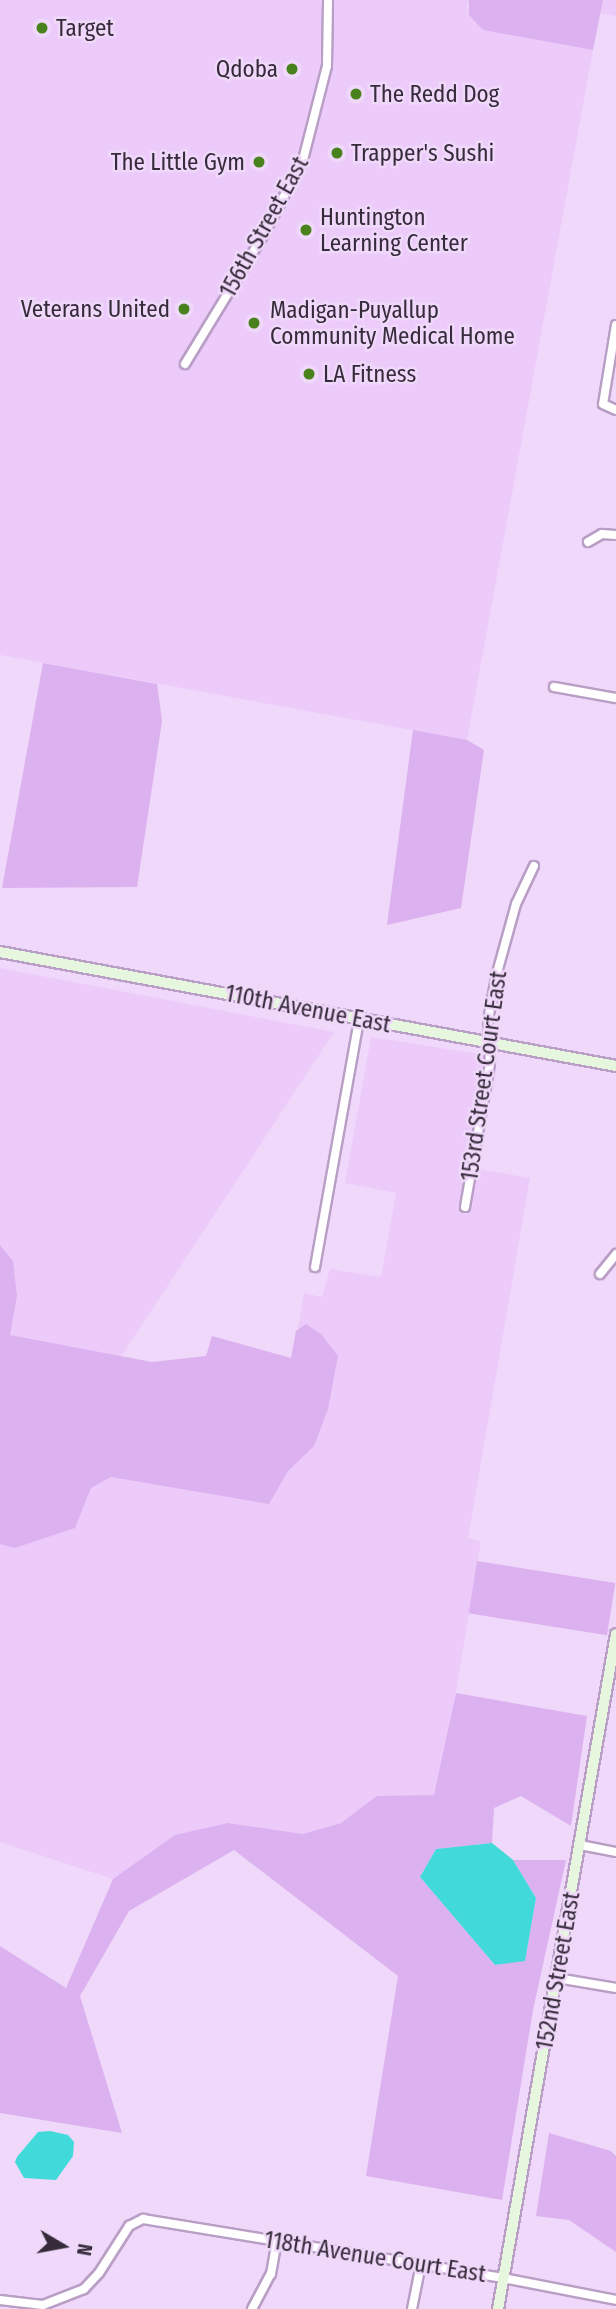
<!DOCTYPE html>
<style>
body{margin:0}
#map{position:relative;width:616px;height:2309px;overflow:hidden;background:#efd8f9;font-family:"Fira Sans Condensed",sans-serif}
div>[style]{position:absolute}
.built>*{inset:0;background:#eccbfb}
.green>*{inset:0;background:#dcb1f0;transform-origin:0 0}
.water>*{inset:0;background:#41d9d9}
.roads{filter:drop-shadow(2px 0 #b99ec5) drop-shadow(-2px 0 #b99ec5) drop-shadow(0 2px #b99ec5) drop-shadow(0 -2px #b99ec5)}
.street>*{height:8px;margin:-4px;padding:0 4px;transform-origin:4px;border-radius:4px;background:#fff}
.secondary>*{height:10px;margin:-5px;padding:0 5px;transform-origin:5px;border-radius:5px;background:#e7f6de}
.dots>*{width:19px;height:19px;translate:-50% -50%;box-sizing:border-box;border:4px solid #efd8f9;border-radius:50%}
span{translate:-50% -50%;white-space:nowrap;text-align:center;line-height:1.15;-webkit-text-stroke:5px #efd8f9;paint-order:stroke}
.poi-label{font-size:23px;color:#362b3b}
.left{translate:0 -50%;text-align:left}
.right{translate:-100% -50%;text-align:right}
.street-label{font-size:23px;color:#362b3b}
.north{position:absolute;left:28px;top:2211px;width:70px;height:70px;-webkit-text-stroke:5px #efd8f9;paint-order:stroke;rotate:100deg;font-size:19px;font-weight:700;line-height:28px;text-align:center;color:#362b3b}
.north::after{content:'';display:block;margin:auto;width:24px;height:32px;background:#362b3b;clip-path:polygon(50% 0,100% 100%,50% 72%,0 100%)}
</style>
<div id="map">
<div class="built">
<div style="clip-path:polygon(0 0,469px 0,467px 8px,483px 30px,593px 50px,467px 740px,0 655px)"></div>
<div style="clip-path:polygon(603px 0,616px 0,616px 16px,600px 13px)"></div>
<div style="clip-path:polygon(0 968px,334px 1032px,121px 1357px,0 1333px)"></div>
<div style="clip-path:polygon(371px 1037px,498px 1057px,478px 1169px,530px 1178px,468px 1538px,481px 1541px,451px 1722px,434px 1796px,303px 1834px,228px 1823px,113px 1879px,0 1842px,0 1501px,288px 1387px,304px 1293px,322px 1297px,330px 1269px,381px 1277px,396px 1193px,345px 1183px)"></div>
</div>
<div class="green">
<div style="clip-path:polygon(469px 0,603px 0,593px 50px,483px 30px,469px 15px)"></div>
<div style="clip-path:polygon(43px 663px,157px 684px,162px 721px,137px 887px,2px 888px)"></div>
<div style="clip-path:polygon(413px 730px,467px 740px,484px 750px,461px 908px,387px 925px)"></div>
<div style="clip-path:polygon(0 1245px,13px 1261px,17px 1296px,10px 1335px,152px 1362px,206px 1356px,212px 1336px,291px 1358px,296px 1331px,306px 1324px,321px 1334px,338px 1356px,328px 1409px,314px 1446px,288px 1471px,269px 1504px,111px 1477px,91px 1488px,75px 1528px,15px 1548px,0 1544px)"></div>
<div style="left:477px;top:1561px;width:140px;height:53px;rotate:9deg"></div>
<div style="clip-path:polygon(456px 1693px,587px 1716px,571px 1826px,521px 1796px,494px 1808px,492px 1843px,436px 1849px,420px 1877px,495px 1965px,525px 1960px,536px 1898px,513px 1860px,566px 1860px,533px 2010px,502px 2200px,366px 2176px,398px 1976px,234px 1850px,129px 1911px,80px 1996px,122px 2133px,0 2113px,0 1946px,66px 1988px,113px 1879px,175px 1835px,228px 1823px,303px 1834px,341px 1823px,377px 1796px,434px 1795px)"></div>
<div style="clip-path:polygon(549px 2133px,611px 2151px,616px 2156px,616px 2252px,569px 2220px,536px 2216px)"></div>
</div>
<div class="water">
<div style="clip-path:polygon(492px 1843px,513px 1860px,536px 1898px,525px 1961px,495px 1965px,420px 1877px,436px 1849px)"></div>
<div style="clip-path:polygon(50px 2131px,68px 2135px,74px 2142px,73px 2156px,56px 2180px,24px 2178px,15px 2162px,17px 2157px,38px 2132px)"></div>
</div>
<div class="roads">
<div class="street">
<div style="left:616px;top:325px;width:80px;rotate:99.3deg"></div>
<div style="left:603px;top:404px;width:14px;rotate:25deg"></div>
<div style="left:185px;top:364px;width:152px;rotate:-58.7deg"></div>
<div style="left:264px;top:234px;width:84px;rotate:-62.2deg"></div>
<div style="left:303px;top:160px;width:97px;rotate:-75.7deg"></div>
<div style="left:327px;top:66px;width:66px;rotate:-89.1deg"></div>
<div style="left:588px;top:542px;width:16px;rotate:-30deg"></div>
<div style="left:602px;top:534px;width:14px;rotate:4deg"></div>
<div style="left:554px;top:687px;width:63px;rotate:10.1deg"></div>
<div style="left:465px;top:1207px;width:145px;rotate:-80.1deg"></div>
<div style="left:490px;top:1064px;width:44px;rotate:-92.6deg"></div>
<div style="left:488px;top:1020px;width:48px;rotate:-79.2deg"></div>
<div style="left:497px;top:973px;width:72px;rotate:-74.6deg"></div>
<div style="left:516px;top:904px;width:42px;rotate:-64.7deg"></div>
<div style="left:315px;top:1267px;width:252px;rotate:-79.9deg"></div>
<div style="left:600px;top:1274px;width:26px;rotate:-51deg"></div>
<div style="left:580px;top:1845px;width:37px;rotate:11deg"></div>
<div style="left:557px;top:1978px;width:60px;rotate:9.6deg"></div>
<div style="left:0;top:2300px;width:43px;rotate:6.6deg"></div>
<div style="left:43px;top:2305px;width:44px;rotate:-21.3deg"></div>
<div style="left:84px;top:2289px;width:22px;rotate:-47deg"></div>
<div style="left:99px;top:2273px;width:56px;rotate:-57.4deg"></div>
<div style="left:129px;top:2226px;width:16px;rotate:-27deg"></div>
<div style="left:143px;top:2219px;width:365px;rotate:9.3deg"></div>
<div style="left:503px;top:2278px;width:115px;rotate:11deg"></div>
<div style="left:252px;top:2309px;width:40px;rotate:-62deg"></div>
<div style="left:271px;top:2274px;width:34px;rotate:-80deg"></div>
<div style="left:412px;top:2309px;width:46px;rotate:-78.7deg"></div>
</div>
<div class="secondary">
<div style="left:0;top:952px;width:626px;rotate:10.48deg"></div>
<div style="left:498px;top:2309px;width:685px;rotate:-80.08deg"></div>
</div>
</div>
<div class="dots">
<div style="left:42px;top:28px;background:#49821d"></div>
<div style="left:292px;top:69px;background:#49821d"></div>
<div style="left:356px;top:94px;background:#49821d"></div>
<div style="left:337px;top:153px;background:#49821d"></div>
<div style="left:259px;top:162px;background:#49821d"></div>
<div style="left:306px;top:230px;background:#49821d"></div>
<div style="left:184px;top:309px;background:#49821d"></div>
<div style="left:254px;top:323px;background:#49821d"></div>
<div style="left:309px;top:374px;background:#49821d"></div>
</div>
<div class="poi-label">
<span class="left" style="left:56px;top:28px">Target</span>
<span class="right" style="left:278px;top:69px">Qdoba</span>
<span class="left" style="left:370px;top:94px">The Redd Dog</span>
<span class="left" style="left:351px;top:153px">Trapper's Sushi</span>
<span class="right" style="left:245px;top:162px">The Little Gym</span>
<span class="left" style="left:320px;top:230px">Huntington<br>Learning Center</span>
<span class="right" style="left:170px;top:309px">Veterans United</span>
<span class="left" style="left:270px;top:323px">Madigan-Puyallup<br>Community Medical Home</span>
<span class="left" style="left:323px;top:374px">LA Fitness</span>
</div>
<div class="street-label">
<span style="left:264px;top:227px;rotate:-61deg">156th Street East</span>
<span style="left:308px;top:1009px;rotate:11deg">110th Avenue East</span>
<span style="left:484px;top:1076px;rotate:-82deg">153rd Street Court East</span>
<span style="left:558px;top:1971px;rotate:-80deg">152nd Street East</span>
<span style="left:375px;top:2257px;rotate:9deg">118th Avenue Court East</span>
</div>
<div class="north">N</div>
</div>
